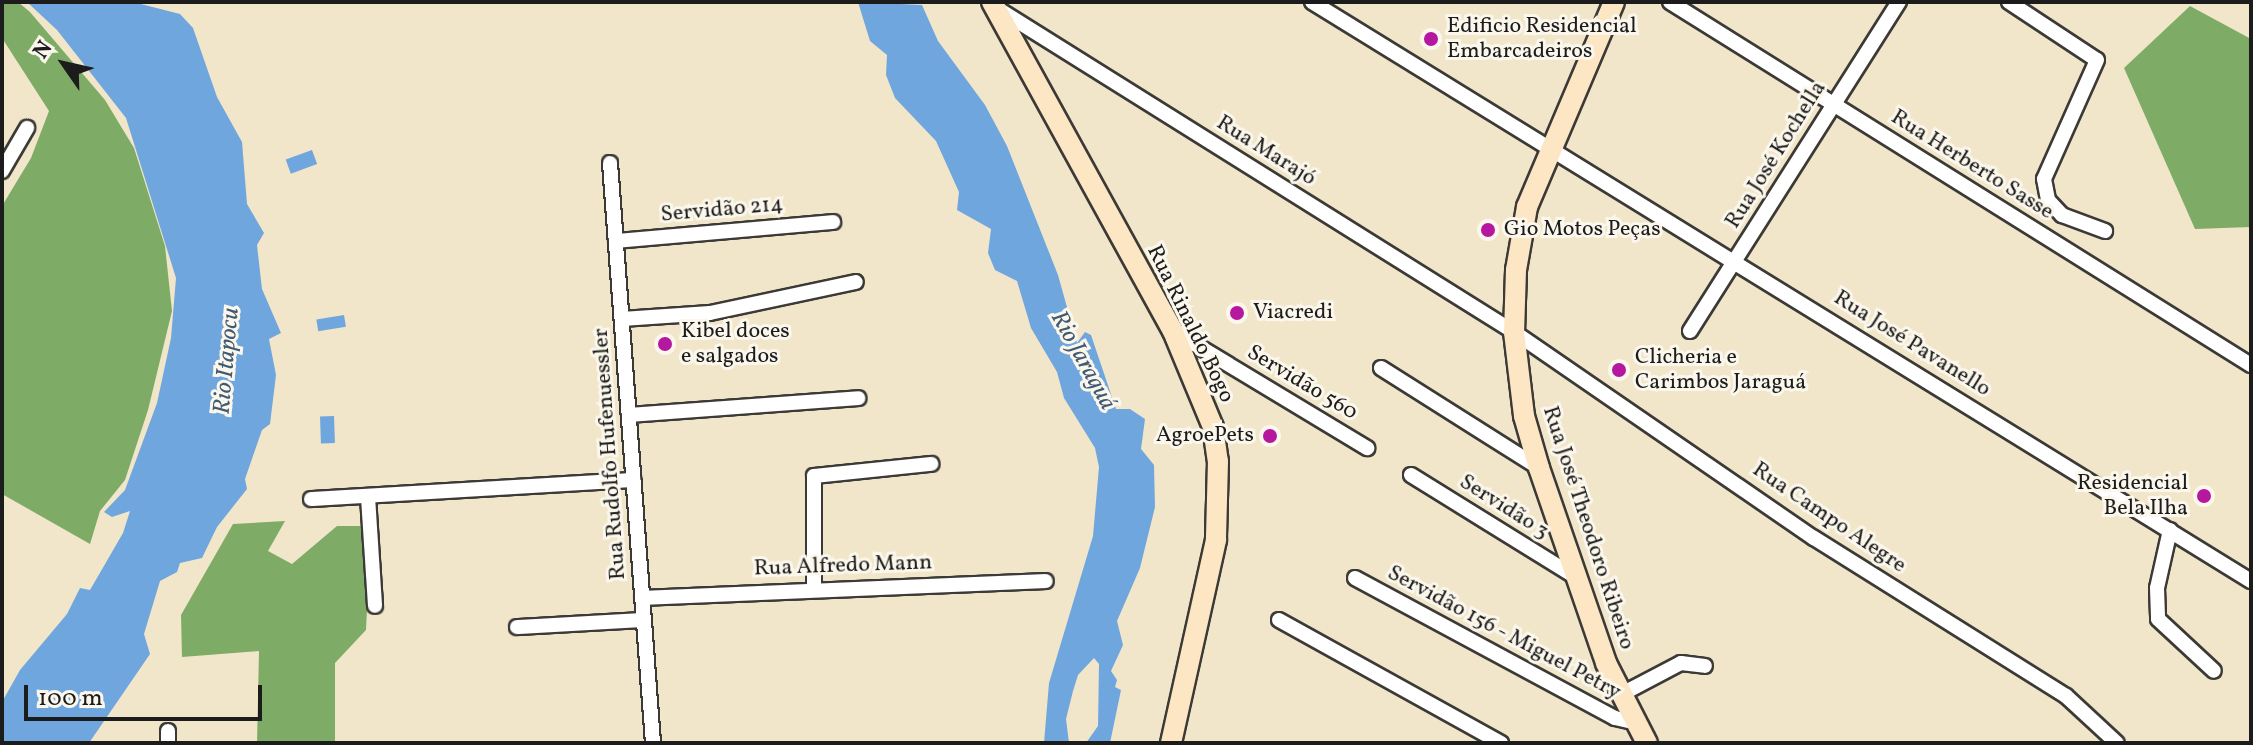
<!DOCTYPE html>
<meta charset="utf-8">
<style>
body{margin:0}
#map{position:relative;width:2253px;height:745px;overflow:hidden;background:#f1e6ca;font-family:Vollkorn,serif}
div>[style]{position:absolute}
.forest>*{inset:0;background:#7eac67}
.water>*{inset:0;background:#6fa6dd;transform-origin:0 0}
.roads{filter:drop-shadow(2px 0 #3c3a36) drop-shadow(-2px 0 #3c3a36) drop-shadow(0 2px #3c3a36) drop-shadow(0 -2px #3c3a36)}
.street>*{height:14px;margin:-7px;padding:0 7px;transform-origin:7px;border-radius:7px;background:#fff}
.secondary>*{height:20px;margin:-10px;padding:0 10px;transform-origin:10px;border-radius:10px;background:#fce6c4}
.dots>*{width:22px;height:22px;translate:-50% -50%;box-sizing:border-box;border:4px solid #fbf7ec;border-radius:50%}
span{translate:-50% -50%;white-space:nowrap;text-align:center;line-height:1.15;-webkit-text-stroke:6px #fbf7ec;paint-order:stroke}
.poi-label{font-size:22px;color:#1c1c1c}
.left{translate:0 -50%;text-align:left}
.right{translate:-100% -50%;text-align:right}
.street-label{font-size:22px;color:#1c1c1c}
.water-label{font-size:24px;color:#415a73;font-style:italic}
.frame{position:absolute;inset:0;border:4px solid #1c1c1c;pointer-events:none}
.north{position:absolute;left:24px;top:24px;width:80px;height:80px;-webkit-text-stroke:6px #fbf7ec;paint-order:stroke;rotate:304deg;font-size:22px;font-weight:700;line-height:32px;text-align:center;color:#1c1c1c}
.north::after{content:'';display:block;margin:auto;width:28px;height:36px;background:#1c1c1c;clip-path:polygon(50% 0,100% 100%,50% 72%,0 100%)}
.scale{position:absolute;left:24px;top:685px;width:238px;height:36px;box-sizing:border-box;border:4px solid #1c1c1c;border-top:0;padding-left:10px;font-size:24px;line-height:28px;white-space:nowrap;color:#1c1c1c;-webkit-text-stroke:6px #fbf7ec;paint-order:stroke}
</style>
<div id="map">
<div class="forest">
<div style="clip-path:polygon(2px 2px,18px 2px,30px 12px,105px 100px,134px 148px,165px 246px,172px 311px,148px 410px,125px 480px,100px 511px,90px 544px,2px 494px,2px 206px,31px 158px,49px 111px,2px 38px)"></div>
<div style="clip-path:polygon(2190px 6px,2251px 39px,2251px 227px,2195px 229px,2124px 68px)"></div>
<div style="clip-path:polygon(285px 521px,268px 551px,292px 564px,337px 526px,371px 526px,366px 630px,335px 663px,335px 743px,257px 743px,259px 651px,182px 657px,181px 615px,233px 524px)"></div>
</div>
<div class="water">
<div style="clip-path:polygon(27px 2px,133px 2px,180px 14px,193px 28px,217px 97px,242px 142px,247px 204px,264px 233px,257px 245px,262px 289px,281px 333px,269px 339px,276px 375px,270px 424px,262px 430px,245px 479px,247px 489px,217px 527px,202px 558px,180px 563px,177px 572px,160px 581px,144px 634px,150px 654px,89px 743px,2px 743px,2px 702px,20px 670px,67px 614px,80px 588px,90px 590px,123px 533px,130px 511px,112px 517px,104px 512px,125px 490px,157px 403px,171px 338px,176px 278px,126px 118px,57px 30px)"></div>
<div style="clip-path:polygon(858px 2px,922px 5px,938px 41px,985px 105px,1007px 146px,1058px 275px,1077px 343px,1085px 332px,1091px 335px,1116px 409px,1130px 409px,1145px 419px,1141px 449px,1154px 465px,1155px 507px,1140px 568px,1117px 621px,1123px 645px,1111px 671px,1117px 680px,1115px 687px,1121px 690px,1110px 743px,1086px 743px,1098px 726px,1099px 664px,1094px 658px,1078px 675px,1073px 691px,1066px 719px,1069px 743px,1044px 743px,1049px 683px,1093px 536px,1099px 467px,1095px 448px,1064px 398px,1057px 372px,1031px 328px,1017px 281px,995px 270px,988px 253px,991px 229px,957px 210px,959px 192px,936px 141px,895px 98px,886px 75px,887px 55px,870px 41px)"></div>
<div style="left:312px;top:150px;width:15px;height:28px;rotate:70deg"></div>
<div style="left:344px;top:315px;width:12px;height:28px;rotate:81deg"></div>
<div style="left:334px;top:416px;width:27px;height:14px;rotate:88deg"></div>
</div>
<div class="roads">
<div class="street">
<div style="left:1312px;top:2px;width:1103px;rotate:31.66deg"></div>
<div style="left:1670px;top:2px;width:685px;rotate:32deg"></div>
<div style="left:2009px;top:2px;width:105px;rotate:33.4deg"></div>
<div style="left:2097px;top:60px;width:130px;rotate:114deg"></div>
<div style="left:2044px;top:179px;width:21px;rotate:79deg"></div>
<div style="left:2048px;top:200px;width:21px;rotate:47deg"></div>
<div style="left:2062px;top:215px;width:46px;rotate:20.4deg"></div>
<div style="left:998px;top:9px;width:609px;rotate:32.05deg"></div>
<div style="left:1514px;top:332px;width:364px;rotate:34.5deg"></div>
<div style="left:1814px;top:538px;width:297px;rotate:32.1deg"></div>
<div style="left:2066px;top:696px;width:69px;rotate:42.7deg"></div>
<div style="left:610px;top:163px;width:582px;rotate:85.76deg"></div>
<div style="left:2px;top:171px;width:50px;rotate:-59.8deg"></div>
<div style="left:616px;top:241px;width:218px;rotate:-5deg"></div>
<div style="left:622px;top:319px;width:88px;rotate:-3.9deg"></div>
<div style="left:710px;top:313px;width:149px;rotate:-12deg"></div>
<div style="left:1173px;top:331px;width:227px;rotate:31.1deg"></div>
<div style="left:1690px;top:331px;width:390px;rotate:-57.6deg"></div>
<div style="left:1381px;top:368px;width:187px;rotate:32.3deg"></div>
<div style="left:629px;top:415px;width:230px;rotate:-4.2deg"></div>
<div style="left:1411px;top:475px;width:192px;rotate:31.8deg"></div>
<div style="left:368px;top:497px;width:109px;rotate:86.3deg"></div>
<div style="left:311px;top:499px;width:323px;rotate:-3.4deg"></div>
<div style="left:2170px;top:530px;width:59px;rotate:102.6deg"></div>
<div style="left:2157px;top:588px;width:31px;rotate:88deg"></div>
<div style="left:2158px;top:619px;width:76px;rotate:42.9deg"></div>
<div style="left:1355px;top:578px;width:295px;rotate:28.3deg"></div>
<div style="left:1615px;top:718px;width:18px;rotate:13deg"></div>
<div style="left:814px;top:588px;width:112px;rotate:-90deg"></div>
<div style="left:814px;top:476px;width:118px;rotate:-5.9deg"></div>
<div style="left:642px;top:598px;width:404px;rotate:-2.4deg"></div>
<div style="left:1279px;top:620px;width:254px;rotate:29deg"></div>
<div style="left:517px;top:627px;width:127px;rotate:-3.2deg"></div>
<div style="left:1620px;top:695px;width:69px;rotate:-27.7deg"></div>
<div style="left:1681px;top:663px;width:24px;rotate:7deg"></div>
<div style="left:168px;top:731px;width:12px;rotate:90deg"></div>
</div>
<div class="secondary">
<div style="left:992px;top:2px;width:376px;rotate:61.2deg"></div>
<div style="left:1173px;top:331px;width:104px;rotate:67.4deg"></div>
<div style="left:1213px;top:427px;width:34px;rotate:82deg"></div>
<div style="left:1218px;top:461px;width:79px;rotate:91.5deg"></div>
<div style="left:1216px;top:540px;width:208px;rotate:102.5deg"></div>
<div style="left:1614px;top:2px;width:223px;rotate:113deg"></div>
<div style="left:1527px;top:207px;width:64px;rotate:99.9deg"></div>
<div style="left:1516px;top:270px;width:62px;rotate:91.8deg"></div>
<div style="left:1514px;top:332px;width:85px;rotate:83.2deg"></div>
<div style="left:1524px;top:416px;width:54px;rotate:73.9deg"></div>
<div style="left:1539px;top:468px;width:206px;rotate:71deg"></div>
<div style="left:1606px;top:663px;width:90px;rotate:62.9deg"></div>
</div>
</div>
<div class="dots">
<div style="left:1431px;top:39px;background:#b5179e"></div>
<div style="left:1488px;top:230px;background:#b5179e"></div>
<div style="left:1237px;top:313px;background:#b5179e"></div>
<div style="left:665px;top:344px;background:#b5179e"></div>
<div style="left:1619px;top:370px;background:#b5179e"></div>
<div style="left:1270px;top:436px;background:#b5179e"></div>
<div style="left:2204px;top:496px;background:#b5179e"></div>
</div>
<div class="poi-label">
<span class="left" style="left:1447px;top:39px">Edificio Residencial<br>Embarcadeiros</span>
<span class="left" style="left:1504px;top:230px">Gio Motos Peças</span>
<span class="left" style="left:1253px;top:313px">Viacredi</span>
<span class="left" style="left:681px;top:344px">Kibel doces<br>e salgados</span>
<span class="left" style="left:1635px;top:370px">Clicheria e<br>Carimbos Jaraguá</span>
<span class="right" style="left:1254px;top:436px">AgroePets</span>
<span class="right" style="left:2188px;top:496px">Residencial<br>Bela Ilha</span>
</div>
<div class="street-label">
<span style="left:1266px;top:151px;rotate:32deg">Rua Marajó</span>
<span style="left:1776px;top:155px;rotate:-58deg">Rua José Kochella</span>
<span style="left:1972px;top:165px;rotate:32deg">Rua Herberto Sasse</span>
<span style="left:722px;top:210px;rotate:-5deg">Servidão 214</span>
<span style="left:1190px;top:324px;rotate:64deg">Rua Rinaldo Bogo</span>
<span style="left:1912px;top:344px;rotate:32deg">Rua José Pavanello</span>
<span style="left:1302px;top:383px;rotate:31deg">Servidão 560</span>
<span style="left:610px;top:454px;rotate:-94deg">Rua Rudolfo Hufenuessler</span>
<span style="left:1504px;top:507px;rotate:32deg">Servidão 3</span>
<span style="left:1829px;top:518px;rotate:34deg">Rua Campo Alegre</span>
<span style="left:1588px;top:528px;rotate:72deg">Rua José Theodoro Ribeiro</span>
<span style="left:843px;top:566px;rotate:-2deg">Rua Alfredo Mann</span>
<span style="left:1504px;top:633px;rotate:28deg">Servidão 156 - Miguel Petry</span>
</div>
<div class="water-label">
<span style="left:228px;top:361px;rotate:-85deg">Rio Itapocu</span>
<span style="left:1082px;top:361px;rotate:61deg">Rio Jaraguá</span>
</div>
<div class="frame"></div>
<div class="north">N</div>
<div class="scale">100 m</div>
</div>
